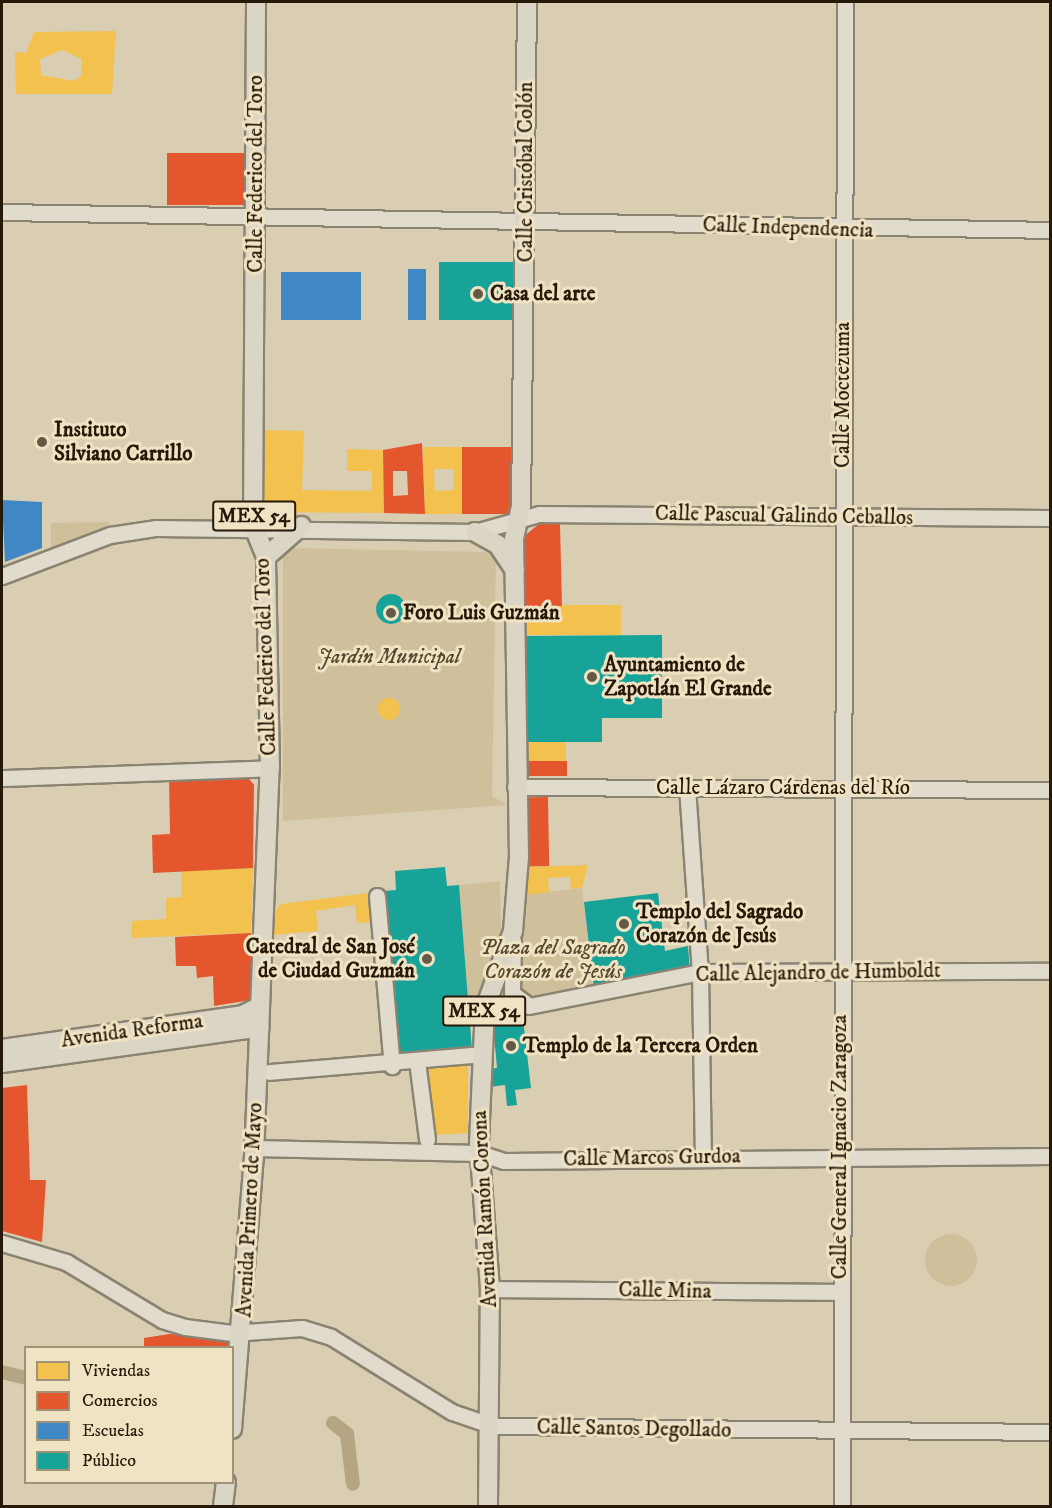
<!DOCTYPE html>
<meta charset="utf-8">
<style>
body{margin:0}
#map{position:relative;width:1052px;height:1508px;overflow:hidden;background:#d9ceb2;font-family:"IM FELL DW Pica",serif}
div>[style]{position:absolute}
.green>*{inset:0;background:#cfc09b}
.round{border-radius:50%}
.homes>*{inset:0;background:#f2c14e;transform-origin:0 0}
.shops>*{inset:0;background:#e4572e;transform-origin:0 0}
.schools>*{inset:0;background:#3f88c5;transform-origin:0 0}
.public>*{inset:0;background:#17a398;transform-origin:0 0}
.canal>*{height:14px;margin:-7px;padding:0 7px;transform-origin:7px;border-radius:7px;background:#b5a583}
.roads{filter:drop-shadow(2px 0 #8a8371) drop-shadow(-2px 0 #8a8371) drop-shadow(0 2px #8a8371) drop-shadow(0 -2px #8a8371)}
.minor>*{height:15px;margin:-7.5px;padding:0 7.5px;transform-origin:7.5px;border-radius:7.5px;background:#e0dbcd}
.major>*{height:18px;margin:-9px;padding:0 9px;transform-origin:9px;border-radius:9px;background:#dbd5c5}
.dots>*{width:16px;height:16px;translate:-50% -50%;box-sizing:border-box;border:3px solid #f0e3c3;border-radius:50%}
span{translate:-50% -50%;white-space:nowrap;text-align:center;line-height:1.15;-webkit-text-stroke:6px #f0e3c3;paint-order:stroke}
.shield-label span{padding:2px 4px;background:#f0e3c3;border:2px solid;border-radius:4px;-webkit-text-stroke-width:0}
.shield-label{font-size:20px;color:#261909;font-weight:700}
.street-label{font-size:21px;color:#261909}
.poi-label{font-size:21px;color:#261909;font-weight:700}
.left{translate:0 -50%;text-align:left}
.right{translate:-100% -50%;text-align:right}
.park-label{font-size:21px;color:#56482f;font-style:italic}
.frame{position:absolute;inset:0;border:3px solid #261909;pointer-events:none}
.legend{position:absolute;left:24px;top:1346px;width:210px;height:138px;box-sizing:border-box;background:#f0e3c3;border:2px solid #9f9279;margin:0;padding:8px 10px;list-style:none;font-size:18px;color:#261909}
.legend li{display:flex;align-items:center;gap:12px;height:30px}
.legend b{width:30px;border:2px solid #9f9279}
</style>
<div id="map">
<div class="green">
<div style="clip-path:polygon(109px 522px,109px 531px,51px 549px,51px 523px)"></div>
<div style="clip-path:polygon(291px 548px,487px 552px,496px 559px,492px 796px,507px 805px,283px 821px,283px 556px)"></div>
<div style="clip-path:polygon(500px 881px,501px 935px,470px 1028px,459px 885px)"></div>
<div style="clip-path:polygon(582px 888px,594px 989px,526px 1000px,516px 985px,520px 895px)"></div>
<div class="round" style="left:925px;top:1234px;width:52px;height:52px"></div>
</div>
<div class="homes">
<div style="clip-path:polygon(evenodd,116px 31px,112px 94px,16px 94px,15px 52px,26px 53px,34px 32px,116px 31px,62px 50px,82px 59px,81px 76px,74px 81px,41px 75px,40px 59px,62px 50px)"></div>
<div style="clip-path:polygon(263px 430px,304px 431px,302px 490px,372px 491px,372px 471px,347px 471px,347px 449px,383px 450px,384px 513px,262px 512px)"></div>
<div style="clip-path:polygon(evenodd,423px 447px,462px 447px,465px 514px,425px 514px,423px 447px,434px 469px,453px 469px,454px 490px,435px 491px,434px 469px)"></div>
<div style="left:621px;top:605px;width:30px;height:99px;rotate:90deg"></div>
<div class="round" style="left:378px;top:698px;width:22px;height:22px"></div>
<div style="left:522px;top:742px;width:44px;height:19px"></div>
<div style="clip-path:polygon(588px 865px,582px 888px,571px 889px,570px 877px,548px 878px,549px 892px,525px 895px,525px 867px)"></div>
<div style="clip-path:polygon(253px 868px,251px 933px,131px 938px,132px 921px,166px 919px,166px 898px,182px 897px,181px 871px)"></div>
<div style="clip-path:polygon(368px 893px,370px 922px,357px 923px,355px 905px,316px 911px,318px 931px,272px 935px,272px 914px,281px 904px)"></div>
<div style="clip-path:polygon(468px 1061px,468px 1133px,432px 1135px,421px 1064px)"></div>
</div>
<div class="shops">
<div style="left:249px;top:153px;width:52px;height:82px;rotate:90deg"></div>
<div style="clip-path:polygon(evenodd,422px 443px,425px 514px,384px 513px,383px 450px,422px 443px,393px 471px,407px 471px,408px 495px,393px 496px,393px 471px)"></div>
<div style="left:462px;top:447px;width:52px;height:67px"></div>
<div style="clip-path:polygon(539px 524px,560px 524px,562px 606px,522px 606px,522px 538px)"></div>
<div style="left:522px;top:761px;width:45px;height:15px"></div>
<div style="clip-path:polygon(246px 775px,254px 785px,253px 868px,153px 873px,152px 835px,170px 834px,169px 778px)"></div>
<div style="left:548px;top:797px;width:69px;height:26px;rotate:89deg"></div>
<div style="clip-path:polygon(251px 933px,251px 1000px,214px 1006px,213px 976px,197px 978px,196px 966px,176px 966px,175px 937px)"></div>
<div style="clip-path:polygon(27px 1085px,30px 1180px,46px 1180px,42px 1242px,2px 1231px,2px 1088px)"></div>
<div style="clip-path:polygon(169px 1334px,236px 1338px,232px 1347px,144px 1347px,144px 1338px)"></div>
</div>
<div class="schools">
<div style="left:426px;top:269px;width:51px;height:18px;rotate:90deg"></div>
<div style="left:281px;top:272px;width:80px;height:48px"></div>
<div style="clip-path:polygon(2px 500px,42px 502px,42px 548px,5px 562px)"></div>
</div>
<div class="public">
<div style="left:518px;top:262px;width:58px;height:79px;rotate:90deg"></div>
<div class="round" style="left:376px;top:594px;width:30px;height:30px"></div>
<div style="clip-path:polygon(662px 635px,662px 718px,602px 718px,602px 742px,522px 742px,522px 636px)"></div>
<div style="clip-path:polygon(445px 867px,447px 886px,459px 885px,472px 1050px,397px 1056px,384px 891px,396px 890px,395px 871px)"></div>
<div style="clip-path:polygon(658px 893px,665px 951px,688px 946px,690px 971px,594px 989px,584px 902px)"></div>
<div style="clip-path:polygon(523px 1019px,531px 1088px,515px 1090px,517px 1105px,507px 1106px,505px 1085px,489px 1087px,487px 1069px,497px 1068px,493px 1023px)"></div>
</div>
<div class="canal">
<div style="left:2px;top:1372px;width:25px;rotate:14deg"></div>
<div style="left:333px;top:1423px;width:18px;rotate:38deg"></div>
<div style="left:347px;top:1434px;width:50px;rotate:83.2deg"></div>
</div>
<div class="roads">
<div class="minor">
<div style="left:2px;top:212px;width:1048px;rotate:0.98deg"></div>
<div style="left:2px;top:576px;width:116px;rotate:-20.8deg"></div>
<div style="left:110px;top:535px;width:47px;rotate:-8.7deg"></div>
<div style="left:156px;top:528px;width:319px;rotate:0.7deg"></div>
<div style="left:475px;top:532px;width:66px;rotate:-15.7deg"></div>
<div style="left:539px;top:514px;width:511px;rotate:0.45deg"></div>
<div style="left:2px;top:778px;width:268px;rotate:-2.1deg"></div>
<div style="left:515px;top:787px;width:535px;rotate:0.32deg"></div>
<div style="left:687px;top:787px;width:185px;rotate:86deg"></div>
<div style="left:700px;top:972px;width:185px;rotate:89.1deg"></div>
<div style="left:377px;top:896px;width:171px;rotate:85deg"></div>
<div style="left:513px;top:941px;width:52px;rotate:91.1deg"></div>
<div style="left:512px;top:993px;width:21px;rotate:37deg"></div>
<div style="left:529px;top:1006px;width:174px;rotate:-11.2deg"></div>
<div style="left:700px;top:972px;width:350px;rotate:-0.2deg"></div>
<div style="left:417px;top:1061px;width:79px;rotate:82.7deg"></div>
<div style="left:269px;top:1072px;width:205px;rotate:-4.8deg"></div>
<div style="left:254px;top:1148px;width:225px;rotate:1.3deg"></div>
<div style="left:479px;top:1153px;width:25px;rotate:18deg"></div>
<div style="left:503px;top:1161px;width:547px;rotate:-0.52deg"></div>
<div style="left:2px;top:1243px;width:67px;rotate:16.5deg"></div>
<div style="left:66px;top:1262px;width:112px;rotate:31.1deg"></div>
<div style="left:162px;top:1320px;width:24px;rotate:17deg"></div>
<div style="left:185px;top:1327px;width:47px;rotate:7.3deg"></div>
<div style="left:232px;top:1333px;width:70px;rotate:-4.1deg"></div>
<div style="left:302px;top:1328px;width:30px;rotate:17deg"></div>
<div style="left:331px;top:1337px;width:142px;rotate:31.8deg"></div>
<div style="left:452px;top:1412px;width:43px;rotate:18.9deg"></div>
<div style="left:493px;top:1426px;width:557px;rotate:0.62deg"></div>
<div style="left:490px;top:1289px;width:350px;rotate:0.5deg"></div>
<div style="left:842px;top:1506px;width:1504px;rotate:-89.89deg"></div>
</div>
<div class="major">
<div style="left:475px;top:532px;width:26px;rotate:29deg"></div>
<div style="left:498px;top:545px;width:30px;rotate:56deg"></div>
<div style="left:266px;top:557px;width:47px;rotate:-41.5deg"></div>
<div style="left:2px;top:1049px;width:243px;rotate:-8deg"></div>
<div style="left:243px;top:1015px;width:19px;rotate:-28deg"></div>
<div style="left:2px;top:1063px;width:260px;rotate:-7.9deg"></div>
<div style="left:232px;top:1429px;width:272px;rotate:-85.4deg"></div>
<div style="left:254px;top:1158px;width:390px;rotate:-87.7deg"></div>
<div style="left:270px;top:768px;width:211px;rotate:-91.1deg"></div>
<div style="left:266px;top:557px;width:35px;rotate:-112deg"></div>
<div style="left:253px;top:525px;width:523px;rotate:-89.67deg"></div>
<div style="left:223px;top:1506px;width:24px;rotate:-83deg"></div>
<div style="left:488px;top:1506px;width:217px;rotate:-89.5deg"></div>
<div style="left:490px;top:1289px;width:146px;rotate:-94.3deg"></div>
<div style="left:479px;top:1143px;width:135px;rotate:-87.5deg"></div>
<div style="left:485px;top:1008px;width:82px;rotate:-70deg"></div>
<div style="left:513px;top:931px;width:74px;rotate:-85.4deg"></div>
<div style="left:519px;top:857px;width:318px;rotate:-90.9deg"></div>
<div style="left:514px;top:539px;width:33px;rotate:-78deg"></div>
<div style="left:521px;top:507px;width:505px;rotate:-89.32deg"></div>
</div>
</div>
<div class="dots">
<div style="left:478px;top:294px;background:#655844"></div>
<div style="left:42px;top:442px;background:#655844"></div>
<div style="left:391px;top:613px;background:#655844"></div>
<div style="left:592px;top:677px;background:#655844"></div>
<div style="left:624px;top:924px;background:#655844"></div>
<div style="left:427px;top:959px;background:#655844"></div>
<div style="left:511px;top:1046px;background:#655844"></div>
</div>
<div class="shield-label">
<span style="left:254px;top:516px">MEX 54</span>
<span style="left:484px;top:1011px">MEX 54</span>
</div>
<div class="street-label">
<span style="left:526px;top:172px;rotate:-90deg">Calle Cristóbal Colón</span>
<span style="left:256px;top:174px;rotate:-90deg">Calle Federico del Toro</span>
<span style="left:788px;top:228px;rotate:2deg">Calle Independencia</span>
<span style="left:843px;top:395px;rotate:-90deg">Calle Moctezuma</span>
<span style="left:784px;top:516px;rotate:1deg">Calle Pascual Galindo Ceballos</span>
<span style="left:266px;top:657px;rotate:-92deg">Calle Federico del Toro</span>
<span style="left:783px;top:788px">Calle Lázaro Cárdenas del Río</span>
<span style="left:818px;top:973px;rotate:-1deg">Calle Alejandro de Humboldt</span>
<span style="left:132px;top:1031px;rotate:-8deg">Avenida Reforma</span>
<span style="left:840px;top:1147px;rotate:-90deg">Calle General Ignacio Zaragoza</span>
<span style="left:652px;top:1158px;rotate:-1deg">Calle Marcos Gurdoa</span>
<span style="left:485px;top:1209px;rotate:-93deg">Avenida Ramón Corona</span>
<span style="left:250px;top:1210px;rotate:-87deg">Avenida Primero de Mayo</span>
<span style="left:665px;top:1291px;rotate:1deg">Calle Mina</span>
<span style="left:634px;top:1429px;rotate:1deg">Calle Santos Degollado</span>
</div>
<div class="poi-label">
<span class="left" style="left:490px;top:294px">Casa del arte</span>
<span class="left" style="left:54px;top:442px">Instituto<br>Silviano Carrillo</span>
<span class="left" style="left:403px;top:613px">Foro Luis Guzmán</span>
<span class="left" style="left:604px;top:677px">Ayuntamiento de<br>Zapotlán El Grande</span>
<span class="left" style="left:636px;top:924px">Templo del Sagrado<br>Corazón de Jesús</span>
<span class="right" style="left:415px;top:959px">Catedral de San José<br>de Ciudad Guzmán</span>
<span class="left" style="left:523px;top:1046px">Templo de la Tercera Orden</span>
</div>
<div class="park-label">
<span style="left:389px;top:657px">Jardín Municipal</span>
<span style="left:553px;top:960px">Plaza del Sagrado<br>Corazón de Jesús</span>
</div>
<div class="frame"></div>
<ul class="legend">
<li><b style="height:16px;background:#f2c14e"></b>Viviendas</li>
<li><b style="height:16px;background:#e4572e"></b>Comercios</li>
<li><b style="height:16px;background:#3f88c5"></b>Escuelas</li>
<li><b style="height:16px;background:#17a398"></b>Público</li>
</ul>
</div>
